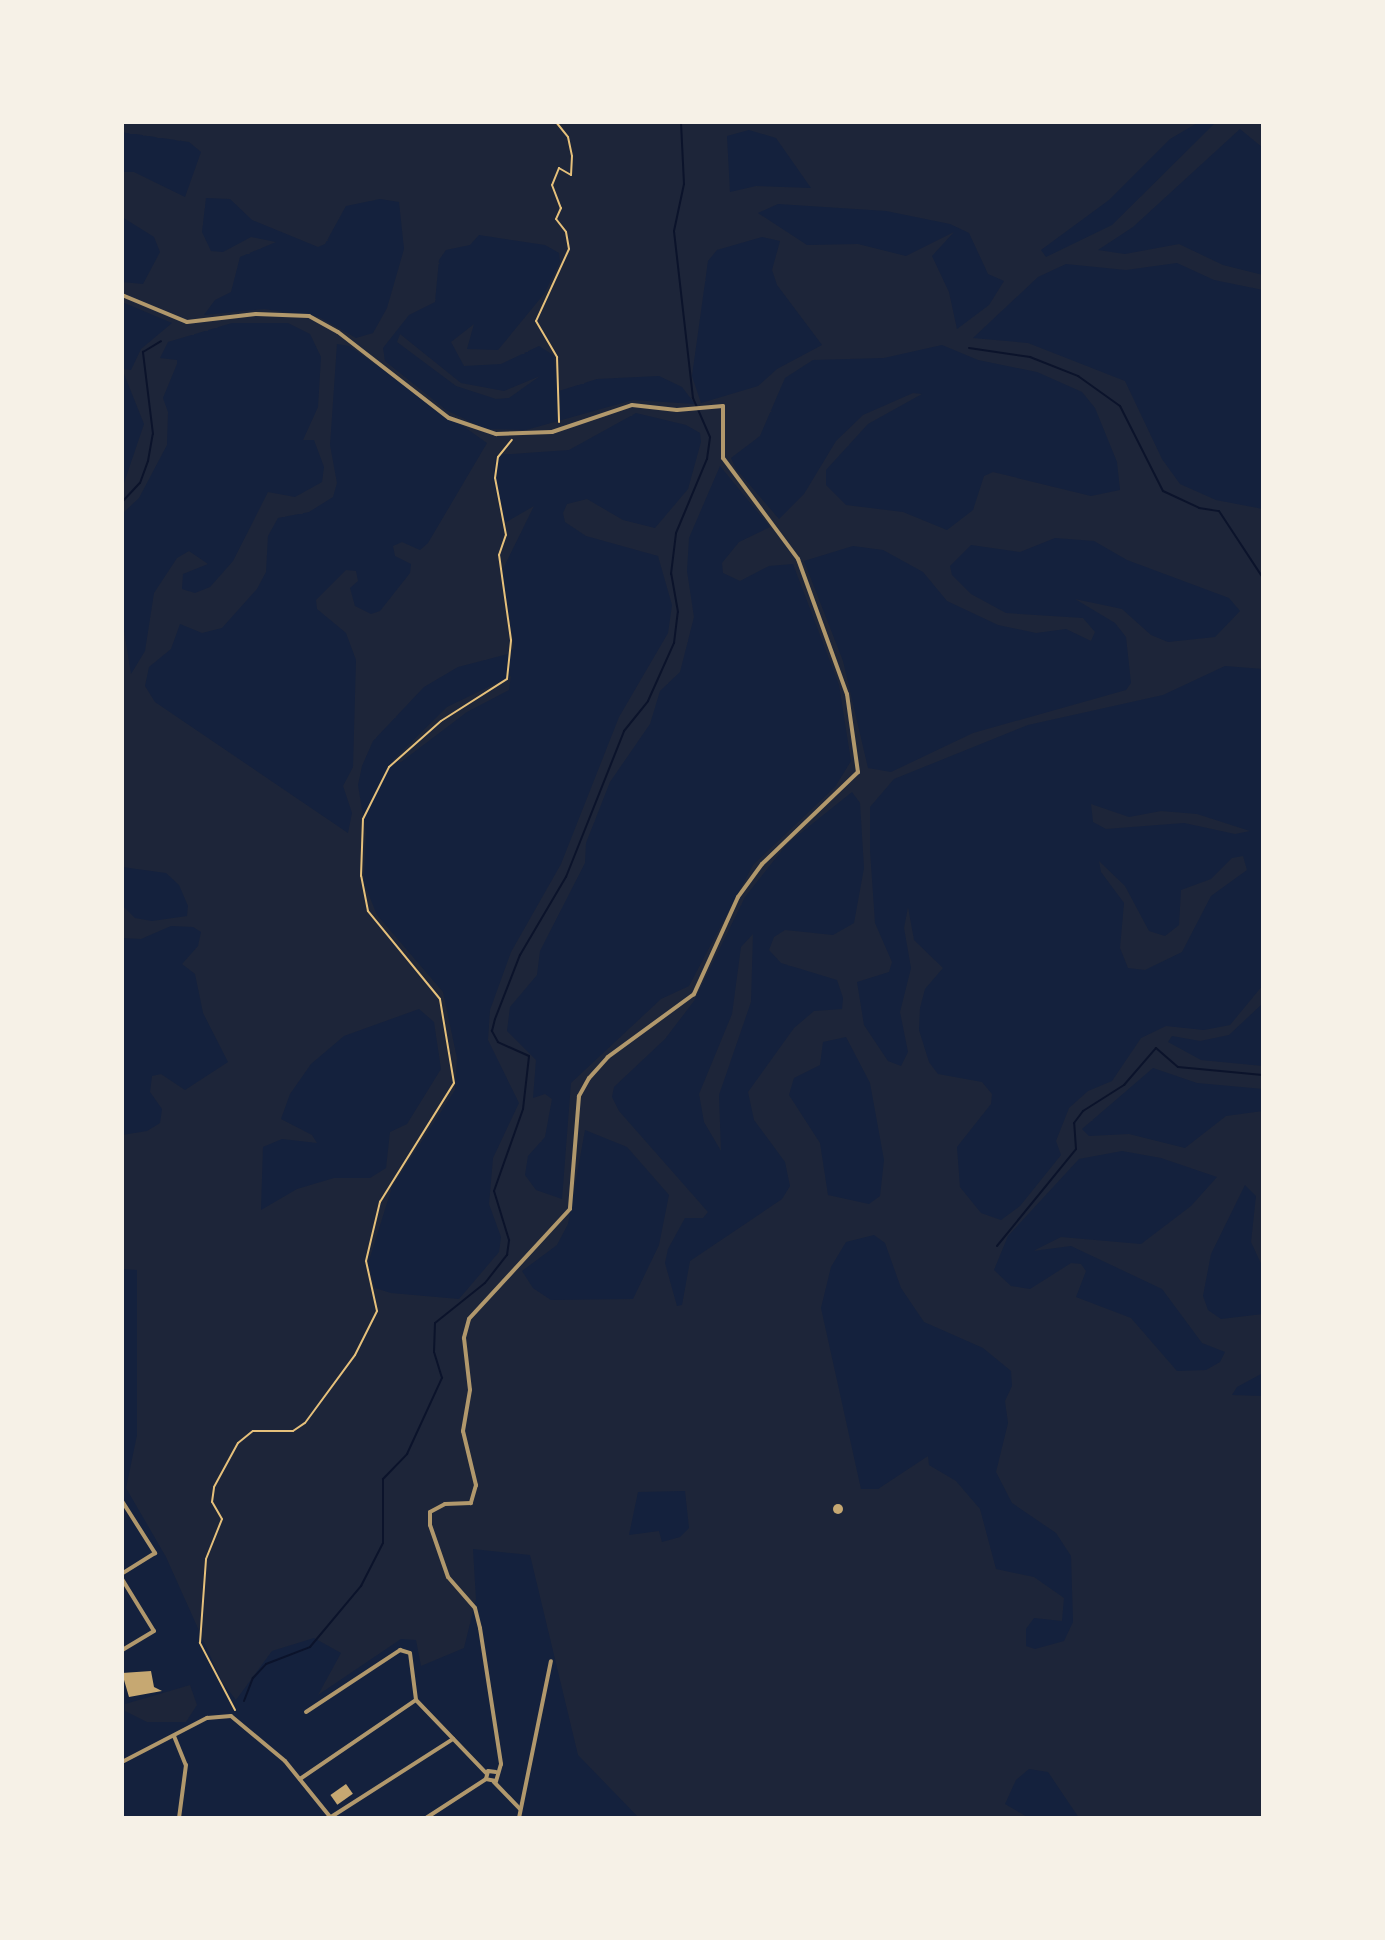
<!DOCTYPE html>
<style>
body{margin:0}
#map{position:relative;width:1385px;height:1940px;overflow:hidden;background:#14213d;font-family:Karla,sans-serif}
div>[style]{position:absolute}
.green>*{inset:0;background:#1d2539}
.stream>*{height:2px;margin:-1px;padding:0 1px;transform-origin:1px;border-radius:1px;background:#0b132b}
.building>*{inset:0;background:#c6a872;transform-origin:0 0}
.round{border-radius:50%}
.path>*{height:2px;margin:-1px;padding:0 1px;transform-origin:1px;border-radius:1px;background:#e5c07b}
.minor>*{height:4px;margin:-2px;padding:0 2px;transform-origin:2px;border-radius:2px;background:#b1986c}
span{translate:-50% -50%;white-space:nowrap;text-align:center;line-height:1.15;-webkit-text-stroke:6px #f6f1e7;paint-order:stroke}
.frame{position:absolute;inset:0;border:124px solid #f6f1e7;pointer-events:none}
</style>
<div id="map">
<div class="green">
<div style="clip-path:polygon(evenodd,122px 122px,1199px 122px,1170px 139px,1109px 200px,1041px 250px,1046px 257px,1112px 225px,1216px 122px,1263px 122px,1263px 148px,1240px 129px,1133px 227px,1098px 250px,1125px 254px,1179px 244px,1223px 265px,1263px 275px,1263px 290px,1214px 280px,1177px 263px,1126px 270px,1066px 264px,1038px 277px,973px 338px,1028px 343px,1125px 381px,1162px 459px,1180px 484px,1216px 500px,1263px 509px,1263px 669px,1225px 666px,1163px 695px,1028px 725px,894px 779px,870px 807px,870px 850px,875px 923px,892px 962px,889px 972px,857px 982px,864px 1025px,888px 1061px,901px 1066px,908px 1052px,900px 1012px,911px 968px,904px 928px,908px 907px,914px 940px,943px 968px,925px 989px,920px 1008px,919px 1030px,929px 1062px,938px 1074px,982px 1082px,992px 1094px,991px 1104px,957px 1147px,960px 1187px,981px 1213px,1001px 1220px,1020px 1206px,1061px 1155px,1056px 1141px,1069px 1108px,1088px 1091px,1112px 1081px,1141px 1038px,1166px 1026px,1204px 1030px,1230px 1025px,1263px 985px,1261px 1005px,1229px 1035px,1200px 1041px,1172px 1036px,1168px 1042px,1201px 1060px,1263px 1066px,1263px 1089px,1197px 1083px,1153px 1068px,1082px 1129px,1089px 1136px,1129px 1134px,1185px 1148px,1226px 1116px,1263px 1111px,1263px 1268px,1251px 1242px,1256px 1196px,1245px 1185px,1211px 1254px,1203px 1296px,1208px 1310px,1221px 1319px,1263px 1314px,1263px 1373px,1237px 1387px,1232px 1395px,1263px 1396px,1263px 1818px,1079px 1818px,1048px 1772px,1029px 1769px,1016px 1780px,1005px 1804px,1029px 1818px,639px 1818px,578px 1755px,530px 1555px,473px 1549px,476px 1599px,464px 1648px,421px 1666px,416px 1640px,401px 1639px,318px 1695px,341px 1653px,314px 1638px,272px 1651px,236px 1700px,222px 1682px,166px 1557px,126px 1488px,137px 1435px,137px 1270px,122px 1269px,122px 1135px,147px 1131px,160px 1123px,162px 1109px,150px 1092px,152px 1076px,161px 1074px,185px 1090px,228px 1062px,203px 1013px,195px 974px,182px 964px,198px 946px,201px 932px,193px 927px,171px 926px,141px 939px,122px 938px,122px 905px,135px 918px,152px 921px,187px 916px,188px 906px,179px 885px,166px 873px,122px 867px,122px 618px,131px 674px,145px 651px,154px 593px,177px 558px,189px 551px,208px 564px,183px 574px,182px 589px,195px 593px,210px 587px,233px 561px,268px 492px,295px 497px,322px 482px,324px 467px,314px 440px,303px 440px,318px 407px,321px 357px,310px 334px,288px 323px,232px 323px,168px 342px,160px 358px,177px 360px,177px 364px,163px 398px,168px 412px,167px 445px,139px 498px,122px 514px,122px 489px,144px 424px,122px 369px,131px 370px,141px 349px,172px 323px,122px 302px,122px 282px,143px 284px,160px 252px,154px 237px,122px 217px,122px 172px,134px 172px,185px 197px,201px 152px,189px 142px,122px 132px,122px 122px,749px 130px,776px 138px,811px 188px,756px 186px,730px 192px,727px 136px,749px 130px,122px 122px,206px 198px,230px 199px,252px 220px,318px 247px,325px 244px,346px 206px,380px 199px,399px 202px,404px 249px,387px 308px,373px 333px,356px 338px,319px 317px,264px 309px,204px 315px,215px 300px,231px 292px,240px 257px,276px 242px,251px 237px,223px 252px,211px 251px,202px 232px,206px 198px,122px 122px,778px 204px,886px 211px,950px 224px,969px 233px,988px 274px,1004px 281px,989px 305px,957px 329px,949px 292px,932px 256px,954px 232px,906px 256px,858px 244px,807px 245px,758px 213px,778px 204px,122px 122px,479px 235px,545px 245px,559px 253px,560px 262px,544px 294px,498px 350px,467px 349px,474px 324px,451px 342px,464px 366px,501px 364px,539px 346px,553px 355px,559px 391px,597px 379px,659px 376px,682px 387px,695px 404px,633px 400px,526px 430px,485px 429px,446px 410px,385px 361px,383px 348px,409px 315px,435px 302px,439px 260px,446px 250px,470px 245px,479px 235px,122px 122px,762px 237px,780px 241px,772px 270px,777px 285px,822px 345px,777px 369px,758px 386px,701px 403px,692px 376px,708px 261px,717px 250px,762px 237px,122px 122px,337px 344px,349px 346px,487px 443px,428px 543px,420px 550px,402px 542px,393px 546px,395px 556px,411px 564px,410px 573px,380px 611px,371px 614px,355px 606px,350px 588px,358px 581px,356px 571px,346px 570px,316px 600px,317px 609px,346px 633px,356px 660px,353px 767px,343px 786px,352px 813px,348px 833px,155px 702px,145px 686px,149px 667px,171px 649px,180px 624px,202px 633px,222px 628px,257px 589px,266px 572px,268px 536px,278px 518px,309px 512px,333px 497px,337px 483px,330px 445px,337px 344px,122px 122px,942px 345px,978px 360px,1037px 372px,1082px 392px,1095px 408px,1117px 462px,1120px 490px,1091px 496px,993px 472px,984px 476px,973px 510px,947px 530px,903px 512px,846px 505px,826px 485px,826px 470px,868px 424px,922px 394px,913px 393px,863px 415px,836px 441px,804px 494px,779px 519px,736px 469px,731px 458px,760px 436px,785px 378px,813px 360px,884px 358px,942px 345px,122px 122px,636px 413px,686px 425px,700px 433px,701px 442px,688px 489px,655px 528px,623px 520px,587px 499px,567px 504px,563px 513px,565px 522px,586px 536px,658px 556px,672px 605px,668px 633px,619px 717px,561px 864px,511px 952px,490px 1010px,488px 1040px,519px 1103px,493px 1158px,489px 1204px,501px 1237px,499px 1252px,459px 1299px,391px 1293px,375px 1288px,368px 1264px,392px 1187px,455px 1090px,457px 1058px,443px 992px,377px 915px,364px 883px,366px 833px,358px 785px,362px 766px,373px 741px,424px 687px,458px 667px,508px 654px,514px 648px,502px 571px,534px 506px,503px 524px,493px 479px,496px 455px,569px 450px,636px 413px,122px 122px,720px 466px,770px 527px,739px 542px,722px 563px,723px 573px,740px 581px,769px 566px,793px 564px,839px 685px,851px 761px,835px 787px,753px 865px,689px 986px,661px 999px,571px 1083px,562px 1199px,536px 1190px,525px 1175px,528px 1156px,545px 1137px,552px 1099px,545px 1094px,533px 1098px,536px 1060px,507px 1031px,510px 1007px,537px 975px,540px 951px,585px 863px,586px 843px,610px 782px,650px 724px,660px 691px,680px 672px,694px 617px,687px 571px,689px 538px,720px 466px,122px 122px,1055px 538px,1094px 541px,1127px 560px,1229px 598px,1240px 611px,1215px 637px,1168px 642px,1151px 635px,1122px 609px,1075px 599px,1115px 623px,1126px 637px,1131px 683px,1126px 690px,973px 733px,891px 772px,868px 768px,843px 661px,804px 561px,853px 546px,883px 550px,923px 572px,947px 601px,998px 625px,1036px 633px,1066px 629px,1091px 641px,1095px 632px,1083px 618px,1006px 613px,971px 594px,952px 575px,950px 566px,971px 545px,1020px 552px,1055px 538px,122px 122px,852px 792px,860px 803px,864px 868px,854px 923px,833px 935px,785px 930px,774px 937px,769px 950px,781px 963px,837px 980px,843px 998px,842px 1009px,814px 1011px,794px 1028px,748px 1092px,754px 1120px,785px 1162px,790px 1186px,782px 1199px,690px 1261px,682px 1305px,677px 1306px,665px 1263px,668px 1249px,685px 1218px,703px 1218px,708px 1212px,619px 1111px,612px 1097px,614px 1087px,665px 1039px,694px 1001px,745px 897px,787px 844px,852px 792px,122px 122px,419px 1009px,434px 1022px,441px 1069px,407px 1124px,390px 1132px,386px 1168px,370px 1178px,334px 1178px,297px 1189px,261px 1210px,263px 1147px,282px 1139px,317px 1143px,312px 1135px,281px 1119px,290px 1094px,311px 1064px,344px 1036px,419px 1009px,122px 122px,846px 1037px,870px 1083px,884px 1160px,880px 1196px,869px 1204px,828px 1195px,820px 1143px,789px 1095px,794px 1078px,820px 1065px,823px 1042px,846px 1037px,122px 122px,585px 1130px,627px 1147px,669px 1195px,659px 1245px,633px 1299px,551px 1300px,533px 1288px,522px 1271px,557px 1245px,568px 1224px,585px 1130px,122px 122px,1122px 1151px,1161px 1158px,1217px 1177px,1191px 1206px,1141px 1244px,1061px 1237px,1033px 1251px,1071px 1246px,1162px 1289px,1202px 1343px,1225px 1352px,1220px 1362px,1206px 1370px,1177px 1371px,1131px 1318px,1076px 1297px,1086px 1271px,1081px 1264px,1071px 1263px,1030px 1289px,1011px 1286px,994px 1270px,1008px 1236px,1079px 1159px,1122px 1151px,122px 122px,874px 1235px,885px 1243px,901px 1288px,924px 1322px,983px 1348px,1011px 1371px,1012px 1386px,1005px 1401px,1008px 1423px,996px 1472px,1012px 1503px,1056px 1533px,1071px 1556px,1073px 1622px,1064px 1641px,1035px 1649px,1026px 1646px,1026px 1629px,1034px 1618px,1062px 1621px,1064px 1598px,1034px 1577px,996px 1569px,980px 1509px,956px 1481px,929px 1465px,928px 1456px,878px 1489px,861px 1489px,821px 1308px,831px 1267px,846px 1242px,874px 1235px,122px 122px,685px 1491px,689px 1528px,680px 1537px,662px 1542px,659px 1531px,629px 1535px,638px 1492px,685px 1491px)"></div>
<div style="clip-path:polygon(400px 334px,461px 383px,504px 391px,540px 376px,509px 398px,496px 399px,456px 386px,397px 342px)"></div>
<div style="clip-path:polygon(511px 676px,509px 690px,467px 712px,401px 762px,392px 761px,447px 707px)"></div>
<div style="clip-path:polygon(1091px 804px,1129px 817px,1161px 811px,1197px 814px,1250px 831px,1235px 834px,1184px 823px,1106px 829px,1093px 822px)"></div>
<div style="clip-path:polygon(1243px 856px,1247px 870px,1211px 896px,1182px 952px,1145px 970px,1128px 968px,1120px 948px,1124px 903px,1101px 872px,1099px 861px,1125px 886px,1149px 931px,1165px 936px,1179px 925px,1181px 890px,1211px 879px,1232px 858px)"></div>
<div style="clip-path:polygon(753px 934px,751px 1002px,719px 1095px,721px 1151px,704px 1122px,699px 1094px,732px 1014px,741px 947px)"></div>
<div style="clip-path:polygon(190px 1685px,197px 1705px,186px 1722px,147px 1722px,125px 1711px,125px 1704px)"></div>
</div>
<div class="stream">
<div style="left:969px;top:348px;width:62px;rotate:8.4deg"></div>
<div style="left:1030px;top:357px;width:52px;rotate:21.6deg"></div>
<div style="left:1078px;top:376px;width:52px;rotate:35.5deg"></div>
<div style="left:1120px;top:406px;width:95px;rotate:63.2deg"></div>
<div style="left:1163px;top:491px;width:40px;rotate:25deg"></div>
<div style="left:1199px;top:508px;width:20px;rotate:9deg"></div>
<div style="left:1219px;top:511px;width:80px;rotate:56.7deg"></div>
<div style="left:122px;top:502px;width:26px;rotate:-47deg"></div>
<div style="left:140px;top:483px;width:23px;rotate:-70deg"></div>
<div style="left:148px;top:461px;width:27px;rotate:-80deg"></div>
<div style="left:153px;top:434px;width:83px;rotate:-97deg"></div>
<div style="left:143px;top:352px;width:21px;rotate:-31deg"></div>
<div style="left:997px;top:1246px;width:125px;rotate:-50.8deg"></div>
<div style="left:1076px;top:1149px;width:26px;rotate:-94deg"></div>
<div style="left:1074px;top:1123px;width:15px;rotate:-53deg"></div>
<div style="left:1083px;top:1111px;width:49px;rotate:-32.4deg"></div>
<div style="left:1124px;top:1085px;width:49px;rotate:-49.1deg"></div>
<div style="left:1156px;top:1048px;width:29px;rotate:41deg"></div>
<div style="left:1178px;top:1067px;width:85px;rotate:5.4deg"></div>
<div style="left:244px;top:1701px;width:25px;rotate:-69deg"></div>
<div style="left:253px;top:1678px;width:19px;rotate:-47deg"></div>
<div style="left:266px;top:1664px;width:47px;rotate:-21.1deg"></div>
<div style="left:310px;top:1647px;width:80px;rotate:-50.1deg"></div>
<div style="left:361px;top:1586px;width:48px;rotate:-62.9deg"></div>
<div style="left:383px;top:1543px;width:64px;rotate:-90deg"></div>
<div style="left:383px;top:1479px;width:35px;rotate:-46deg"></div>
<div style="left:407px;top:1454px;width:84px;rotate:-65.3deg"></div>
<div style="left:442px;top:1378px;width:27px;rotate:-107deg"></div>
<div style="left:434px;top:1352px;width:29px;rotate:-88deg"></div>
<div style="left:435px;top:1323px;width:64px;rotate:-38.7deg"></div>
<div style="left:485px;top:1283px;width:36px;rotate:-52deg"></div>
<div style="left:507px;top:1255px;width:15px;rotate:-82deg"></div>
<div style="left:509px;top:1240px;width:51px;rotate:-107deg"></div>
<div style="left:494px;top:1191px;width:87px;rotate:-70.5deg"></div>
<div style="left:523px;top:1109px;width:53px;rotate:-83.5deg"></div>
<div style="left:529px;top:1056px;width:34px;rotate:-156deg"></div>
<div style="left:498px;top:1042px;width:13px;rotate:-119deg"></div>
<div style="left:492px;top:1031px;width:12px;rotate:-76deg"></div>
<div style="left:495px;top:1019px;width:69px;rotate:-68.7deg"></div>
<div style="left:520px;top:955px;width:91px;rotate:-59.5deg"></div>
<div style="left:566px;top:877px;width:157px;rotate:-68.3deg"></div>
<div style="left:624px;top:731px;width:38px;rotate:-51deg"></div>
<div style="left:648px;top:701px;width:64px;rotate:-65.9deg"></div>
<div style="left:674px;top:643px;width:31px;rotate:-83deg"></div>
<div style="left:678px;top:612px;width:39px;rotate:-100deg"></div>
<div style="left:671px;top:574px;width:41px;rotate:-83deg"></div>
<div style="left:676px;top:533px;width:80px;rotate:-67.3deg"></div>
<div style="left:707px;top:459px;width:22px;rotate:-82deg"></div>
<div style="left:710px;top:437px;width:43px;rotate:-113.6deg"></div>
<div style="left:693px;top:398px;width:168px;rotate:-96.5deg"></div>
<div style="left:674px;top:231px;width:48px;rotate:-78deg"></div>
<div style="left:684px;top:184px;width:62px;rotate:-92.8deg"></div>
</div>
<div class="building">
<div class="round" style="left:833px;top:1504px;width:10px;height:10px"></div>
<div style="clip-path:polygon(151px 1671px,154px 1687px,162px 1691px,129px 1697px,122px 1673px)"></div>
<div style="left:346px;top:1784px;width:12px;height:19px;rotate:55deg"></div>
</div>
<div class="path">
<div style="left:556px;top:122px;width:19px;rotate:51deg"></div>
<div style="left:568px;top:137px;width:19px;rotate:78deg"></div>
<div style="left:572px;top:156px;width:19px;rotate:93deg"></div>
<div style="left:571px;top:175px;width:14px;rotate:-150deg"></div>
<div style="left:559px;top:168px;width:18px;rotate:112deg"></div>
<div style="left:552px;top:185px;width:25px;rotate:69deg"></div>
<div style="left:561px;top:208px;width:12px;rotate:114deg"></div>
<div style="left:556px;top:219px;width:16px;rotate:52deg"></div>
<div style="left:566px;top:232px;width:17px;rotate:80deg"></div>
<div style="left:569px;top:249px;width:79px;rotate:114.6deg"></div>
<div style="left:536px;top:321px;width:42px;rotate:59.7deg"></div>
<div style="left:557px;top:357px;width:65px;rotate:88.2deg"></div>
<div style="left:235px;top:1710px;width:76px;rotate:-117.6deg"></div>
<div style="left:200px;top:1643px;width:84px;rotate:-85.9deg"></div>
<div style="left:206px;top:1559px;width:43px;rotate:-68.2deg"></div>
<div style="left:222px;top:1519px;width:20px;rotate:-120deg"></div>
<div style="left:212px;top:1502px;width:15px;rotate:-82deg"></div>
<div style="left:214px;top:1487px;width:50px;rotate:-61.4deg"></div>
<div style="left:238px;top:1443px;width:19px;rotate:-39deg"></div>
<div style="left:253px;top:1431px;width:40px"></div>
<div style="left:293px;top:1431px;width:14px;rotate:-34deg"></div>
<div style="left:305px;top:1423px;width:84px;rotate:-53.7deg"></div>
<div style="left:355px;top:1355px;width:49px;rotate:-63.4deg"></div>
<div style="left:377px;top:1311px;width:51px;rotate:-102.4deg"></div>
<div style="left:366px;top:1261px;width:61px;rotate:-76.7deg"></div>
<div style="left:380px;top:1202px;width:140px;rotate:-58.1deg"></div>
<div style="left:454px;top:1083px;width:85px;rotate:-99.5deg"></div>
<div style="left:440px;top:999px;width:114px;rotate:-129.3deg"></div>
<div style="left:368px;top:911px;width:36px;rotate:-101deg"></div>
<div style="left:361px;top:876px;width:57px;rotate:-88deg"></div>
<div style="left:363px;top:819px;width:58px;rotate:-63.4deg"></div>
<div style="left:389px;top:767px;width:69px;rotate:-41.5deg"></div>
<div style="left:441px;top:721px;width:78px;rotate:-32.5deg"></div>
<div style="left:507px;top:679px;width:39px;rotate:-84deg"></div>
<div style="left:511px;top:640px;width:86px;rotate:-98deg"></div>
<div style="left:499px;top:555px;width:21px;rotate:-71deg"></div>
<div style="left:506px;top:535px;width:58px;rotate:-100.9deg"></div>
<div style="left:495px;top:478px;width:21px;rotate:-82deg"></div>
<div style="left:498px;top:457px;width:22px;rotate:-51deg"></div>
</div>
<div class="minor">
<div style="left:122px;top:295px;width:70px;rotate:22.6deg"></div>
<div style="left:187px;top:322px;width:69px;rotate:-6.6deg"></div>
<div style="left:256px;top:314px;width:53px;rotate:2.2deg"></div>
<div style="left:309px;top:316px;width:33px;rotate:29deg"></div>
<div style="left:338px;top:332px;width:140px;rotate:37.8deg"></div>
<div style="left:449px;top:418px;width:50px;rotate:18.8deg"></div>
<div style="left:496px;top:434px;width:56px;rotate:-2deg"></div>
<div style="left:552px;top:432px;width:84px;rotate:-18.6deg"></div>
<div style="left:632px;top:405px;width:45px;rotate:6.3deg"></div>
<div style="left:677px;top:410px;width:46px;rotate:-5deg"></div>
<div style="left:723px;top:406px;width:52px;rotate:90deg"></div>
<div style="left:723px;top:458px;width:126px;rotate:53.4deg"></div>
<div style="left:798px;top:559px;width:144px;rotate:70.1deg"></div>
<div style="left:847px;top:694px;width:79px;rotate:82deg"></div>
<div style="left:858px;top:772px;width:133px;rotate:136.2deg"></div>
<div style="left:762px;top:864px;width:41px;rotate:126deg"></div>
<div style="left:738px;top:897px;width:107px;rotate:114.4deg"></div>
<div style="left:694px;top:994px;width:107px;rotate:143.8deg"></div>
<div style="left:608px;top:1057px;width:28px;rotate:132deg"></div>
<div style="left:589px;top:1078px;width:21px;rotate:119deg"></div>
<div style="left:579px;top:1096px;width:113px;rotate:94.6deg"></div>
<div style="left:570px;top:1209px;width:149px;rotate:132.6deg"></div>
<div style="left:469px;top:1319px;width:20px;rotate:105deg"></div>
<div style="left:464px;top:1338px;width:52px;rotate:83.4deg"></div>
<div style="left:470px;top:1390px;width:42px;rotate:99.7deg"></div>
<div style="left:463px;top:1431px;width:56px;rotate:76.5deg"></div>
<div style="left:476px;top:1485px;width:19px;rotate:106deg"></div>
<div style="left:471px;top:1503px;width:26px;rotate:178deg"></div>
<div style="left:445px;top:1504px;width:17px;rotate:152deg"></div>
<div style="left:430px;top:1512px;width:13px;rotate:90deg"></div>
<div style="left:430px;top:1525px;width:55px;rotate:70.9deg"></div>
<div style="left:448px;top:1577px;width:41px;rotate:48.9deg"></div>
<div style="left:475px;top:1608px;width:21px;rotate:76deg"></div>
<div style="left:480px;top:1628px;width:138px;rotate:81.2deg"></div>
<div style="left:501px;top:1764px;width:18px;rotate:106deg"></div>
<div style="left:496px;top:1781px;width:10px;rotate:-169deg"></div>
<div style="left:122px;top:1501px;width:62px;rotate:57.6deg"></div>
<div style="left:155px;top:1553px;width:39px;rotate:148deg"></div>
<div style="left:122px;top:1579px;width:61px;rotate:58.4deg"></div>
<div style="left:154px;top:1631px;width:37px;rotate:149deg"></div>
<div style="left:306px;top:1712px;width:113px;rotate:-33.4deg"></div>
<div style="left:400px;top:1650px;width:10px;rotate:17deg"></div>
<div style="left:410px;top:1653px;width:47px;rotate:82.7deg"></div>
<div style="left:416px;top:1700px;width:101px;rotate:46.2deg"></div>
<div style="left:174px;top:1736px;width:31px;rotate:68deg"></div>
<div style="left:186px;top:1765px;width:53px;rotate:97.5deg"></div>
<div style="left:122px;top:1762px;width:96px;rotate:-27.4deg"></div>
<div style="left:207px;top:1718px;width:24px;rotate:-5deg"></div>
<div style="left:231px;top:1716px;width:70px;rotate:39.8deg"></div>
<div style="left:285px;top:1761px;width:73px;rotate:51.1deg"></div>
<div style="left:300px;top:1779px;width:140px;rotate:-34.3deg"></div>
<div style="left:494px;top:1782px;width:37px;rotate:46deg"></div>
<div style="left:331px;top:1817px;width:145px;rotate:-32.6deg"></div>
<div style="left:426px;top:1818px;width:72px;rotate:-33deg"></div>
<div style="left:486px;top:1779px;width:8px;rotate:-76deg"></div>
<div style="left:488px;top:1771px;width:8px;rotate:7deg"></div>
<div style="left:519px;top:1818px;width:160px;rotate:-78.5deg"></div>
</div>
<div class="frame"></div>
</div>
